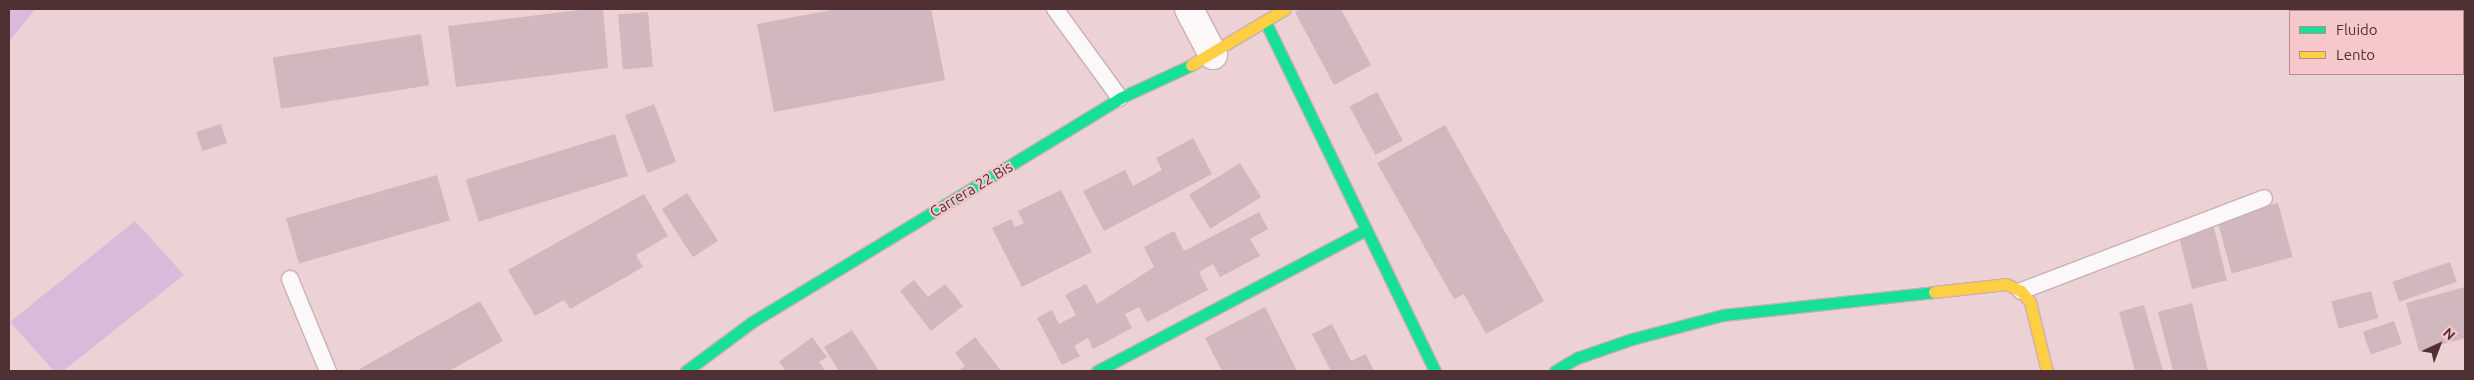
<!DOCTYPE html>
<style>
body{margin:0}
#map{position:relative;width:2474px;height:380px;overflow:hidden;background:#ecd2d4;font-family:Ubuntu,sans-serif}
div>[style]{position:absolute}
.green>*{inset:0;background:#dabadb}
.building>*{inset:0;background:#d0b8be;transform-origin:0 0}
.roads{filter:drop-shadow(1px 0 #cab0b2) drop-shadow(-1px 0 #cab0b2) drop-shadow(0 1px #cab0b2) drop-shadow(0 -1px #cab0b2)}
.lane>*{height:16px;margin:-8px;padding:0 8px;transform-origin:8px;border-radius:8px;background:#fcf8f9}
.street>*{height:28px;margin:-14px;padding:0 14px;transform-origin:14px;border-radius:14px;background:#fcf8f9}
.fast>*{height:11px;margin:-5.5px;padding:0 5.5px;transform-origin:5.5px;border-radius:5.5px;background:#16e098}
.slow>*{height:11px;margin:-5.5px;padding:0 5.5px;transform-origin:5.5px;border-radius:5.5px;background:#ffcf43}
span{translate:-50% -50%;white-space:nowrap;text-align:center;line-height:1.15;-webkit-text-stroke:4px #f7c8cb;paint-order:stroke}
.street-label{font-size:15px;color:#4f3133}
.frame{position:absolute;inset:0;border:10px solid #4f3133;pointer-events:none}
.legend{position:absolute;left:2289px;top:10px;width:175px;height:65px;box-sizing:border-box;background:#f7c8cb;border:1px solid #b48c8e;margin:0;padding:6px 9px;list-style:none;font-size:15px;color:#4f3133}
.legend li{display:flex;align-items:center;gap:10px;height:25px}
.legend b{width:25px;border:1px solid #b48c8e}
.north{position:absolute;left:2414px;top:320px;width:50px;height:50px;-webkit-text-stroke:4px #f7c8cb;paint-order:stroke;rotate:43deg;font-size:14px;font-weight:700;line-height:20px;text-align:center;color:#4f3133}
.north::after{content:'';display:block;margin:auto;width:18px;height:22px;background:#4f3133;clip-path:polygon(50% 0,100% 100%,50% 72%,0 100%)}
</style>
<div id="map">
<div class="green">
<div style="clip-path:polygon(9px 9px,35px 9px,9px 42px)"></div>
<div style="clip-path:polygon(135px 221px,184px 275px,63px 371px,54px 371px,10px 322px)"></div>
</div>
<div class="building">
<div style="clip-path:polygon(587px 9px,603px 9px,608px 68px,456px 87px,448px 26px)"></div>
<div style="clip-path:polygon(837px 9px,931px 9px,945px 80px,774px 112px,757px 24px)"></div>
<div style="clip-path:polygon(1301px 9px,1341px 9px,1371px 65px,1334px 85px,1295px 12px)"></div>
<div style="left:648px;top:12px;width:55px;height:30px;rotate:85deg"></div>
<div style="left:421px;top:34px;width:52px;height:150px;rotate:81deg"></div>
<div style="left:1377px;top:92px;width:55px;height:31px;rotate:62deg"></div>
<div style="left:654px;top:104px;width:62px;height:31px;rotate:69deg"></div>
<div style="left:221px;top:124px;width:20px;height:26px;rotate:72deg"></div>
<div style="clip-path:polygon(1445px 125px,1544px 301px,1486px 334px,1464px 294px,1454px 299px,1377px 163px)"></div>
<div style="left:615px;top:134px;width:44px;height:156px;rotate:73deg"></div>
<div style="clip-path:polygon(1193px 138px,1212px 174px,1104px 231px,1083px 191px,1125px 170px,1133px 186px,1162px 170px,1156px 158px)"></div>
<div style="left:1240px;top:163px;width:40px;height:60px;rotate:58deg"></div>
<div style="left:437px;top:175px;width:47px;height:157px;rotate:74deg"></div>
<div style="clip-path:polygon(1061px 190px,1092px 252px,1022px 287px,992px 228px,1011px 219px,1015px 227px,1024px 223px,1018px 211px)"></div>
<div style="left:687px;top:193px;width:57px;height:30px;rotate:57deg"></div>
<div style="clip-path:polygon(644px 194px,668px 236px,636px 255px,643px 267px,570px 309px,564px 300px,535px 316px,508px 270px)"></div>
<div style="left:2278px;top:203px;width:56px;height:63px;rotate:75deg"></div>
<div style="clip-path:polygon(1259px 212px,1268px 229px,1250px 239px,1260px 256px,1220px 277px,1213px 264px,1199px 272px,1208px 290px,1147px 322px,1139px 307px,1125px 314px,1132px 328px,1093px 349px,1088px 338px,1074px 346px,1080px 356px,1062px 365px,1037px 318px,1052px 310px,1059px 324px,1076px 315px,1065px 295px,1086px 284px,1097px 304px,1154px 267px,1144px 247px,1174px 231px,1184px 251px)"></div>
<div style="left:2213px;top:224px;width:58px;height:36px;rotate:76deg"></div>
<div style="left:2450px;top:262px;width:21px;height:61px;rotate:71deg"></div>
<div style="clip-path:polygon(914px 280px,928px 297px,945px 284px,963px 306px,931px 331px,900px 291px)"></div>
<div style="clip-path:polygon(2465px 287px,2465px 338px,2419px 351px,2406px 303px)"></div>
<div style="left:2371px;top:291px;width:28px;height:41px;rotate:75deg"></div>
<div style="clip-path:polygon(480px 301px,503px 341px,449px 371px,356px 371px)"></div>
<div style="clip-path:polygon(2192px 303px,2208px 371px,2173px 371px,2158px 312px)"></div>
<div style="clip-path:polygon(2144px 305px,2163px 371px,2135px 371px,2119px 312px)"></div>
<div style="clip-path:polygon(1265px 307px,1297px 371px,1222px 371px,1205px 338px)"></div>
<div style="left:2394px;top:321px;width:24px;height:33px;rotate:71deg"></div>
<div style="clip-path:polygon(1332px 324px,1351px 361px,1366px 354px,1374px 371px,1331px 371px,1312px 334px)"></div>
<div style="clip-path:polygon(852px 330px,879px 371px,839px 371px,824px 347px)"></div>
<div style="clip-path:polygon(812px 337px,827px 357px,819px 362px,826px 371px,786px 371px,779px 362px)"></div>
<div style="clip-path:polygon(975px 337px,1001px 371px,958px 371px,965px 366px,955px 353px)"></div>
</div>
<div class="roads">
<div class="lane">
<div style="left:1055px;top:9px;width:110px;rotate:53.9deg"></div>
<div style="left:290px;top:279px;width:100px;rotate:67.6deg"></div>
<div style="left:2021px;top:291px;width:260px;rotate:-20.9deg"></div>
</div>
<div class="street">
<div style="left:1189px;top:9px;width:52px;rotate:62.4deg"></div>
</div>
<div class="fast">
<div style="left:1265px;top:21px;width:389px;rotate:64.1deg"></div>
<div style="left:686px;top:371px;width:82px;rotate:-36.6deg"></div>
<div style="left:752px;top:322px;width:431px;rotate:-31.3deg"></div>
<div style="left:1120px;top:98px;width:78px;rotate:-24.9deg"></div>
<div style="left:1097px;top:371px;width:304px;rotate:-27.7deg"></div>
<div style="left:1555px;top:371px;width:26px;rotate:-31deg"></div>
<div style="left:1577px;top:358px;width:58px;rotate:-19.1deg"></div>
<div style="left:1632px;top:339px;width:94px;rotate:-14.8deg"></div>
<div style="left:1723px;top:315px;width:212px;rotate:-6.2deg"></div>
</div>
<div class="slow">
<div style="left:1191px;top:65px;width:109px;rotate:-30.8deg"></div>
<div style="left:1934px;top:292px;width:72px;rotate:-6.3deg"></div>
<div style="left:2006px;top:284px;width:17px;rotate:25deg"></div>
<div style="left:2021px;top:291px;width:14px;rotate:51deg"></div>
<div style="left:2030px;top:302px;width:71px;rotate:76.2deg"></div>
</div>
</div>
<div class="street-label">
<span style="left:971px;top:189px;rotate:-31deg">Carrera 22 Bis</span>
</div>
<div class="frame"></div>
<ul class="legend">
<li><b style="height:6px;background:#16e098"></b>Fluido</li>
<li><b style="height:6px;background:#ffcf43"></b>Lento</li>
</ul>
<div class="north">N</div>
</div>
